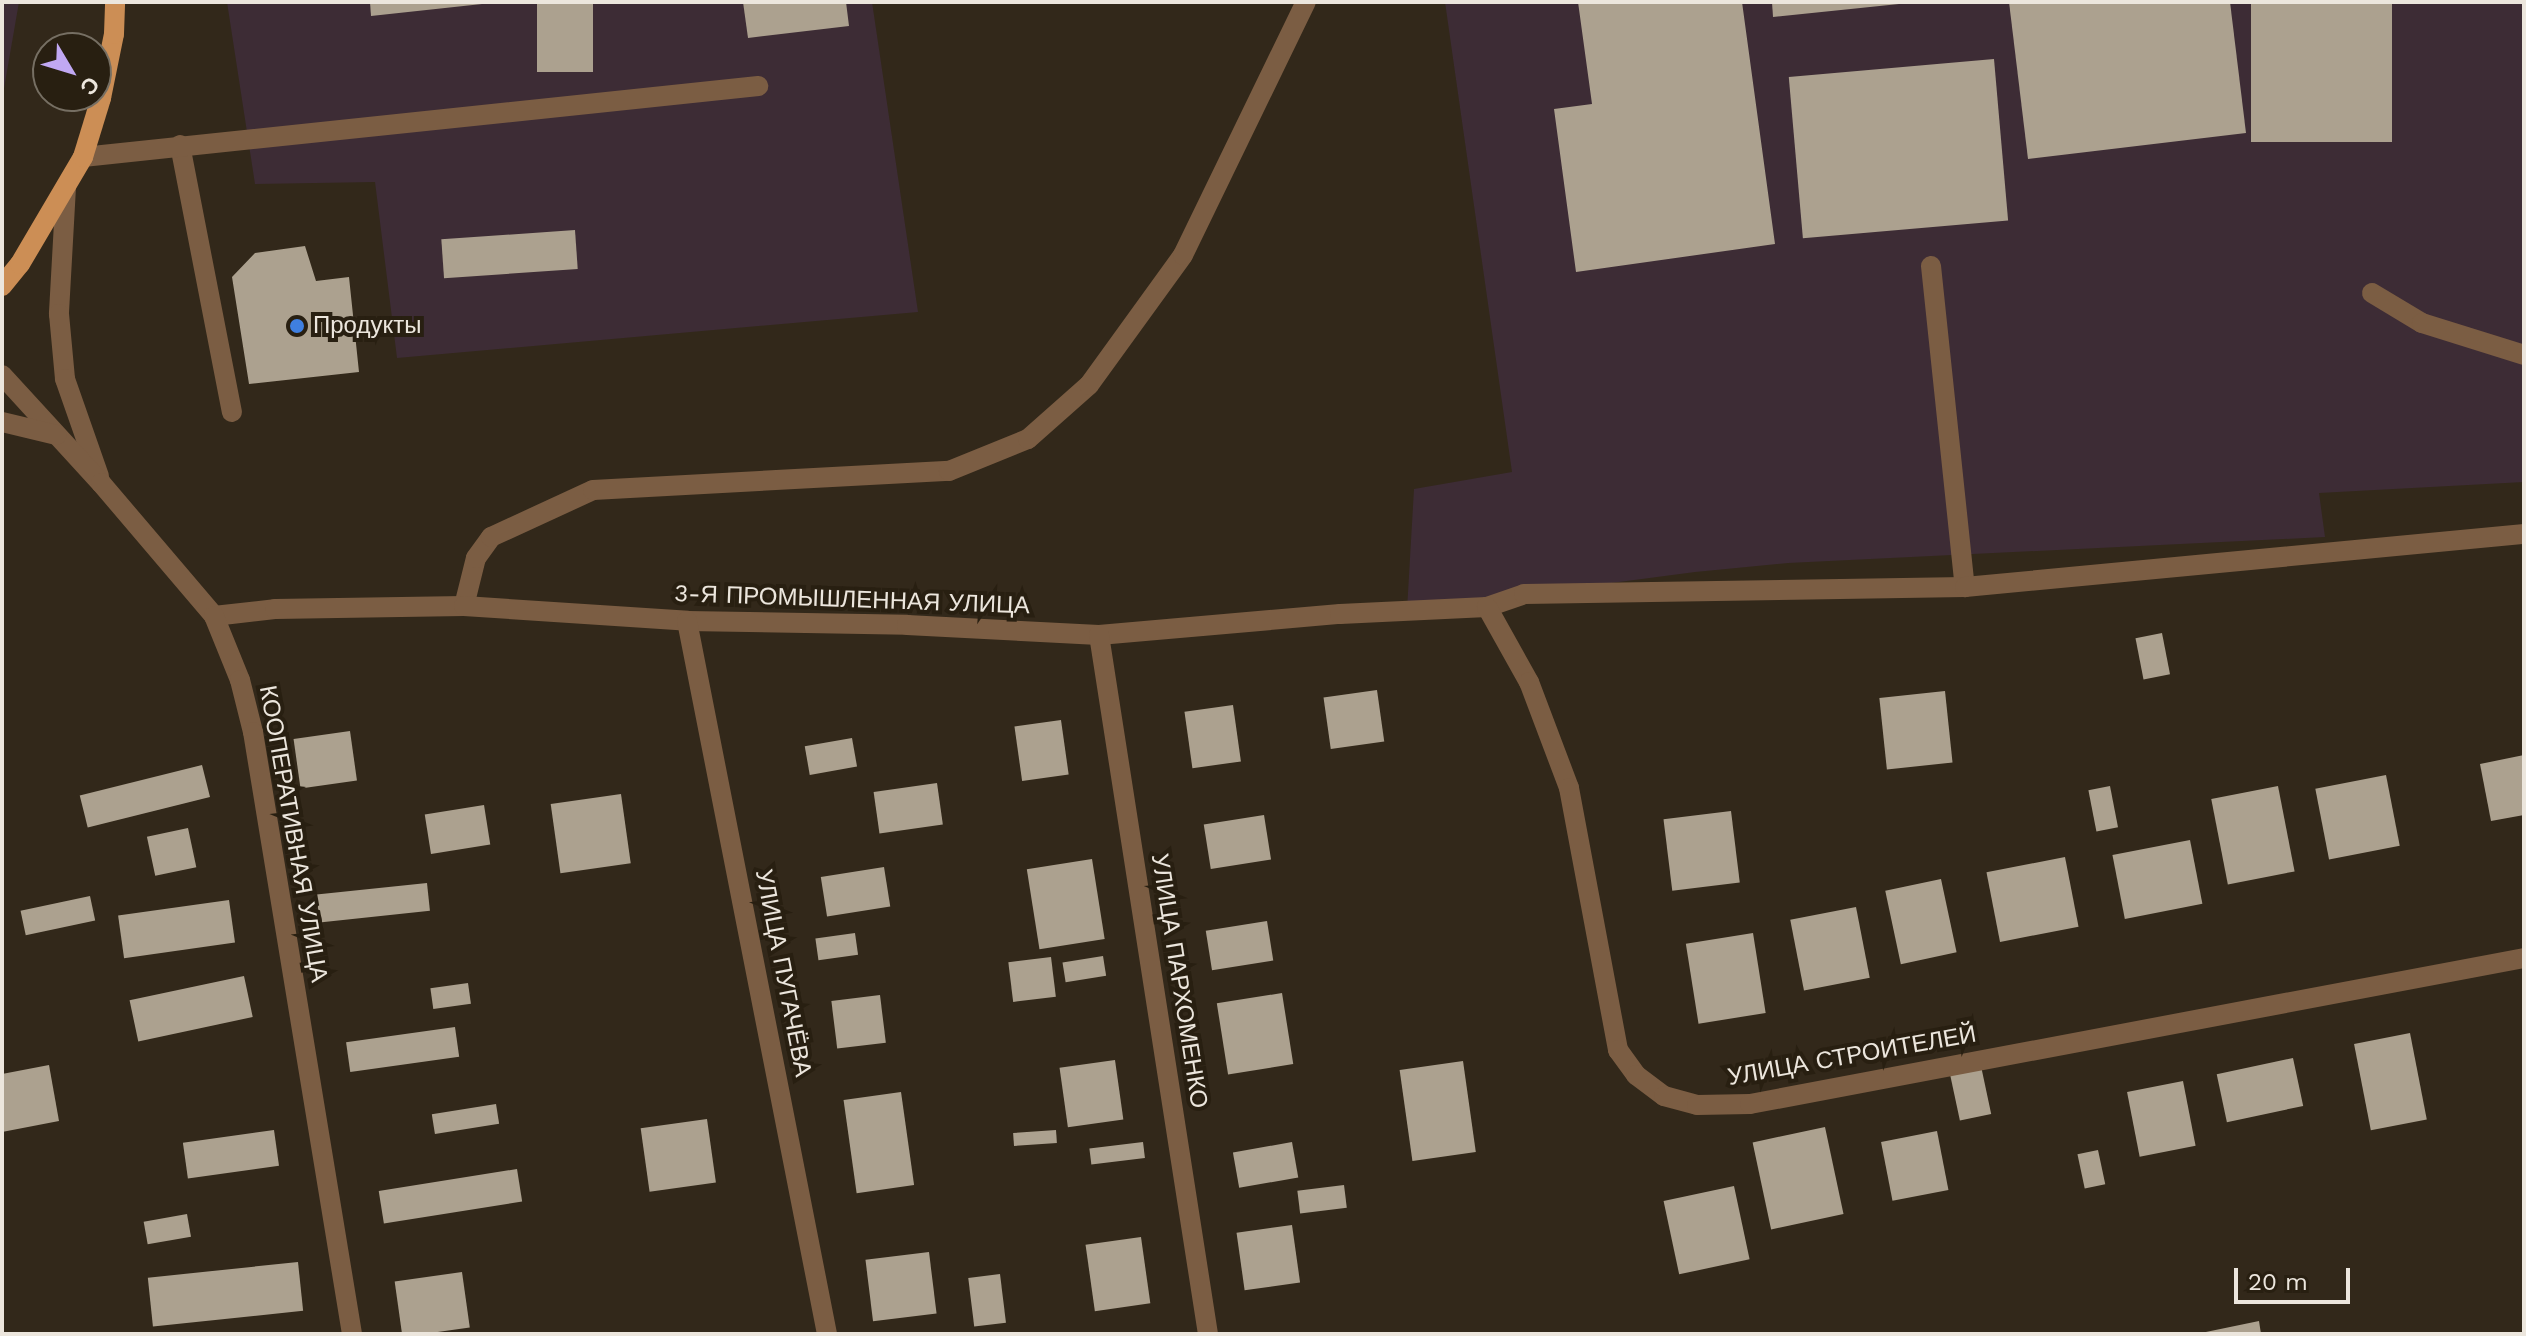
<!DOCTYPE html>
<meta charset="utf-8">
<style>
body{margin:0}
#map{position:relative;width:2526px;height:1336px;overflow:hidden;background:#32281a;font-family:"Work Sans",sans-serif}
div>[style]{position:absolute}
.industrial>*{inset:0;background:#3d2c35}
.building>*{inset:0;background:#aca18f;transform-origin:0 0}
.service>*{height:20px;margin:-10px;padding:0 10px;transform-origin:10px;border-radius:10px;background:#7b5d43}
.minor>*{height:20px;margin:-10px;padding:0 10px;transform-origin:10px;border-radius:10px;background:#7b5d43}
.tertiary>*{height:20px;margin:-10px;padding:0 10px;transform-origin:10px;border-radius:10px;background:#7b5d43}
.primary>*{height:20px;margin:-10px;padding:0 10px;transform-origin:10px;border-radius:10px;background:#cc8e55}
.dots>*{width:22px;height:22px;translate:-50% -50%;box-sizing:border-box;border:4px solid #281f11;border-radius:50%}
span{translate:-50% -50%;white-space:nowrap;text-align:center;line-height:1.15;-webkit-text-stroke:8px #281f11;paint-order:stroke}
.poi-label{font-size:24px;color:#ece6dd}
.left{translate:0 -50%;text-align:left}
.street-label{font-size:24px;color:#ece6dd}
.frame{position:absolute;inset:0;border:4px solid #ece6dd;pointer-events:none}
.north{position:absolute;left:32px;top:32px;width:80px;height:80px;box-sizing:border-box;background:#281f11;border:2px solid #766f63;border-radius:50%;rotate:128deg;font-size:22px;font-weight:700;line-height:32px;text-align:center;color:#ece6dd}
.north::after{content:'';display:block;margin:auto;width:28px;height:36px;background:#c1a8f3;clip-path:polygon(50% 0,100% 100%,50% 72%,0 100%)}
.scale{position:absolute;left:2234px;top:1268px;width:116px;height:36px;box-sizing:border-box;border:4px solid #ece6dd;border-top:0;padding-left:10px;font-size:24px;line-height:28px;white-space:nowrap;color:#ece6dd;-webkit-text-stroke:6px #281f11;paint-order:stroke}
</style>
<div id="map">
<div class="industrial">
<div style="clip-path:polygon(2px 2px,19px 2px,2px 100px)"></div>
<div style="clip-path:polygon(227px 2px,872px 2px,918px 312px,397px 358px,375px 182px,255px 184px)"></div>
<div style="clip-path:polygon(1445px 2px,2524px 2px,2524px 482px,2319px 493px,2325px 537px,1788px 563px,1695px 572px,1407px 610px,1414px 489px,1512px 472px)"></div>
</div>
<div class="building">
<div style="clip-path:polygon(370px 2px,482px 2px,482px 4px,371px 16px)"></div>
<div style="left:537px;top:2px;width:56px;height:70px"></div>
<div style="clip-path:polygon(743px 2px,846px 2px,849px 26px,748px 38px)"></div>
<div style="clip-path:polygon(1578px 2px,1742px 2px,1775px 244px,1576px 272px,1554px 109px,1592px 104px)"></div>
<div style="clip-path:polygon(1772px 2px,1899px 2px,1899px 4px,1773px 17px)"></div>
<div style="clip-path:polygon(2009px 2px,2230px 2px,2246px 133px,2028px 159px)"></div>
<div style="left:2251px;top:2px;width:141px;height:140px"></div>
<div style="left:1994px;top:59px;width:162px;height:206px;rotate:85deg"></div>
<div style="left:575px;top:230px;width:39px;height:134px;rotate:86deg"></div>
<div style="clip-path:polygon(305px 246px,316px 281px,349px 277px,359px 372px,249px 384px,232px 277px,255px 253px)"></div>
<div style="left:2162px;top:633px;width:42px;height:27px;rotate:79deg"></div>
<div style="left:1377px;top:690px;width:52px;height:54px;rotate:82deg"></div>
<div style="left:1945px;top:691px;width:72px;height:66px;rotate:84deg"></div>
<div style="left:1233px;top:705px;width:57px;height:49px;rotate:82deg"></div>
<div style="left:1061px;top:720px;width:55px;height:47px;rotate:82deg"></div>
<div style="left:350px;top:731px;width:50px;height:57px;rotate:82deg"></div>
<div style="left:852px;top:738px;width:29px;height:48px;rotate:80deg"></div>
<div style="clip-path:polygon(2524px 755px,2524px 815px,2491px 821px,2480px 764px)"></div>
<div style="left:202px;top:765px;width:33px;height:126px;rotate:76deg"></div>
<div style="left:2386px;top:775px;width:72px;height:72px;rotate:79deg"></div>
<div style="left:937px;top:783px;width:42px;height:64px;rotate:82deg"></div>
<div style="left:2110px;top:786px;width:42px;height:22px;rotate:79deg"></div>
<div style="left:2278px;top:786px;width:87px;height:68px;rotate:79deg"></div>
<div style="left:621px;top:794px;width:70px;height:71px;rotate:82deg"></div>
<div style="left:484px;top:805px;width:40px;height:60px;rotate:81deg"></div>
<div style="left:1731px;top:811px;width:72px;height:68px;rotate:83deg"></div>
<div style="left:1264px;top:815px;width:45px;height:61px;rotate:81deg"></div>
<div style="left:188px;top:828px;width:40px;height:42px;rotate:78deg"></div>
<div style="left:2190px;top:840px;width:65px;height:79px;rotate:79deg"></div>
<div style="left:2065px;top:857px;width:71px;height:80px;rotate:79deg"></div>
<div style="left:1092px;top:859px;width:81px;height:66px;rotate:81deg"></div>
<div style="left:884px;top:867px;width:40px;height:64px;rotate:81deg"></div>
<div style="left:1941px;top:879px;width:75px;height:57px;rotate:78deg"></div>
<div style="left:427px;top:883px;width:28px;height:111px;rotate:84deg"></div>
<div style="left:90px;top:896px;width:25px;height:71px;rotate:78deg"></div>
<div style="left:229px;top:900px;width:43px;height:112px;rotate:82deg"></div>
<div style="left:1856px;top:907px;width:72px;height:67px;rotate:79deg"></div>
<div style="left:1267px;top:921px;width:40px;height:62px;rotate:81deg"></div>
<div style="left:855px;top:933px;width:22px;height:40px;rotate:82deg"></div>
<div style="left:1753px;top:933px;width:81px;height:68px;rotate:81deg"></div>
<div style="left:1103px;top:956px;width:20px;height:41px;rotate:81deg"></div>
<div style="left:1051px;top:957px;width:40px;height:43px;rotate:83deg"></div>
<div style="left:244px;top:976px;width:42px;height:117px;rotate:78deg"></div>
<div style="left:468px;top:983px;width:21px;height:38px;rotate:82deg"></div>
<div style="left:1282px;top:993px;width:72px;height:66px;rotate:81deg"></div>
<div style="left:880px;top:995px;width:48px;height:49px;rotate:83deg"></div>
<div style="left:455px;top:1027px;width:30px;height:110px;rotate:82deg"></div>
<div style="left:2410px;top:1033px;width:88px;height:57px;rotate:79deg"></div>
<div style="left:2293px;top:1058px;width:49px;height:78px;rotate:78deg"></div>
<div style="left:1115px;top:1060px;width:60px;height:56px;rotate:82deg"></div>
<div style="left:1463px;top:1061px;width:92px;height:64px;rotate:82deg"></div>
<div style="clip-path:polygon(49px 1065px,59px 1121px,2px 1132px,2px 1074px)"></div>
<div style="left:1981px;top:1066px;width:49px;height:32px;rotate:78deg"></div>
<div style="left:2183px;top:1081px;width:66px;height:57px;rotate:79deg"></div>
<div style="left:901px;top:1092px;width:94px;height:58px;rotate:82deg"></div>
<div style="left:496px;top:1104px;width:20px;height:65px;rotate:81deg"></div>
<div style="left:707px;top:1119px;width:64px;height:67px;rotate:82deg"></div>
<div style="left:1825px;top:1127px;width:89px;height:74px;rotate:78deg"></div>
<div style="left:274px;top:1130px;width:36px;height:92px;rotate:82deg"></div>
<div style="left:1056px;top:1130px;width:13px;height:43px;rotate:86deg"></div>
<div style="left:1937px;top:1131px;width:60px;height:57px;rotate:79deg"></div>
<div style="left:1143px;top:1142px;width:16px;height:54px;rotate:83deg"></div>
<div style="left:1292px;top:1142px;width:36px;height:60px;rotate:80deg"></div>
<div style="left:2098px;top:1150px;width:35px;height:21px;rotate:78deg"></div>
<div style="left:517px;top:1169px;width:33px;height:140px;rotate:81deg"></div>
<div style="left:1344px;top:1185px;width:23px;height:47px;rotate:83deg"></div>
<div style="left:1734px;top:1186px;width:75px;height:72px;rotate:78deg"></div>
<div style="left:187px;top:1214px;width:23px;height:44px;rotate:80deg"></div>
<div style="left:1292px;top:1225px;width:58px;height:56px;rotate:82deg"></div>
<div style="left:1141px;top:1237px;width:67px;height:56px;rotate:82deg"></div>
<div style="left:929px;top:1252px;width:62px;height:64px;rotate:83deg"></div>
<div style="left:298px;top:1262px;width:49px;height:151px;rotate:84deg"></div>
<div style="left:462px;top:1272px;width:56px;height:68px;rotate:82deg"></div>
<div style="left:1000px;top:1274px;width:49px;height:32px;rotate:83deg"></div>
<div style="clip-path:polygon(2259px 1321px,2261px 1334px,2201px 1334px,2201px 1333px)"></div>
</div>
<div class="service">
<div style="left:180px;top:145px;width:272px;rotate:79deg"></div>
<div style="left:83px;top:157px;width:679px;rotate:-6deg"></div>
<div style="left:1931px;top:266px;width:323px;rotate:84deg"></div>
<div style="left:2372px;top:293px;width:58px;rotate:31deg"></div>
<div style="left:2422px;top:323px;width:107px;rotate:17.4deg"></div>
<div style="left:464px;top:606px;width:49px;rotate:-76deg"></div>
<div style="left:476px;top:558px;width:26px;rotate:-54deg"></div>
<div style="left:491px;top:537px;width:112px;rotate:-24.7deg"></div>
<div style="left:593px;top:490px;width:357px;rotate:-3.1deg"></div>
<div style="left:949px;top:471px;width:85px;rotate:-22.1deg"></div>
<div style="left:1028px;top:439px;width:81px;rotate:-41.5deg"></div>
<div style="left:1089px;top:385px;width:160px;rotate:-54.1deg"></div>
<div style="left:1183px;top:255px;width:281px;rotate:-64.1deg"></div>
<div style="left:1487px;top:607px;width:39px;rotate:-19deg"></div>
<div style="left:1524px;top:594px;width:441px;rotate:-0.9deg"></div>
<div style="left:1965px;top:587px;width:562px;rotate:-5.42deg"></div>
</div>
<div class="minor">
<div style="left:214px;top:616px;width:61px;rotate:-6.5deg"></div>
<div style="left:275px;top:609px;width:189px;rotate:-0.9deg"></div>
<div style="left:464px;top:606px;width:224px;rotate:3.8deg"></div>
<div style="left:687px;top:621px;width:220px;rotate:1deg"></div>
<div style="left:907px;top:625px;width:192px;rotate:3deg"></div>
<div style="left:1099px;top:635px;width:242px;rotate:-5deg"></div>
<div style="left:1340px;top:614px;width:147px;rotate:-2.7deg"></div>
<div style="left:1487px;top:607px;width:86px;rotate:60.8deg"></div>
<div style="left:1529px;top:682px;width:113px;rotate:69.3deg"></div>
<div style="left:1569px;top:788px;width:267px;rotate:79.4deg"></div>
<div style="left:1618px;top:1050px;width:31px;rotate:54deg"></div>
<div style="left:1636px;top:1075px;width:35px;rotate:37deg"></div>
<div style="left:1664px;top:1096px;width:34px;rotate:15deg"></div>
<div style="left:1697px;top:1105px;width:53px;rotate:-1.1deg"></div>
<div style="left:1750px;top:1104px;width:788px;rotate:-10.68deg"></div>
<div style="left:687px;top:621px;width:727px;rotate:78.89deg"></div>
<div style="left:1099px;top:635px;width:707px;rotate:81.14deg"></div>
</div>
<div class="tertiary">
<div style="left:66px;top:187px;width:127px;rotate:93.2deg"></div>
<div style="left:59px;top:314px;width:65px;rotate:84.7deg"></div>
<div style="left:65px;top:379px;width:103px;rotate:70.7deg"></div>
<div style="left:2px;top:375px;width:147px;rotate:47.5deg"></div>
<div style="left:101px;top:483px;width:175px;rotate:49.6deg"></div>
<div style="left:214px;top:616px;width:69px;rotate:67.9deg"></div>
<div style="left:240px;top:680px;width:54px;rotate:76deg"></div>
<div style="left:253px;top:732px;width:610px;rotate:80.66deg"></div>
<div style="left:2px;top:422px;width:56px;rotate:13.5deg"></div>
</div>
<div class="primary">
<div style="left:2px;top:286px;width:28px;rotate:-51deg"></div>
<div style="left:20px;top:264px;width:124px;rotate:-59.5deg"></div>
<div style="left:83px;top:157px;width:62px;rotate:-73deg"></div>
<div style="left:101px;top:98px;width:65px;rotate:-78.5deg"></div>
<div style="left:114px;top:34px;width:32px;rotate:-88deg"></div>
</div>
<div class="dots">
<div style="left:297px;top:326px;background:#3f7fe0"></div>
</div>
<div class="poi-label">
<span class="left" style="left:313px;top:326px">Продукты</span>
</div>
<div class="street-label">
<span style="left:852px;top:600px;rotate:2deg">3-Я ПРОМЫШЛЕННАЯ УЛИЦА</span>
<span style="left:293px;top:834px;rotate:80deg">КООПЕРАТИВНАЯ УЛИЦА</span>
<span style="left:783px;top:973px;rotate:79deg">УЛИЦА ПУГАЧЁВА</span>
<span style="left:1179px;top:981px;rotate:81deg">УЛИЦА ПАРХОМЕНКО</span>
<span style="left:1852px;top:1056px;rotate:-10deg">УЛИЦА СТРОИТЕЛЕЙ</span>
</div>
<div class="frame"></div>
<div class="north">С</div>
<div class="scale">20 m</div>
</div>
